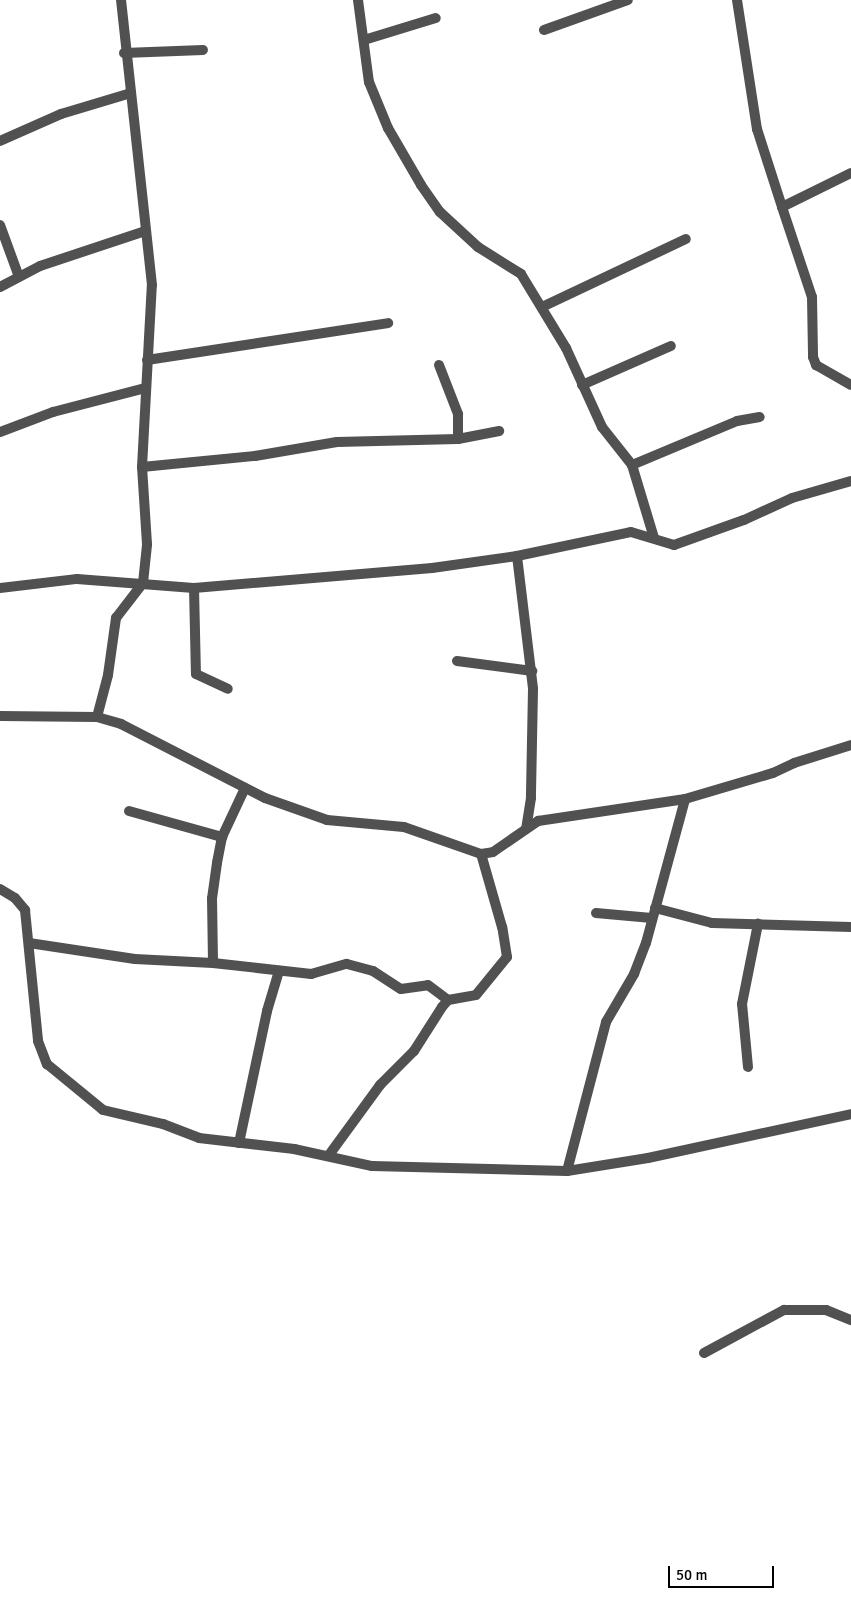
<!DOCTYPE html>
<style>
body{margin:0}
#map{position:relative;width:851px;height:1609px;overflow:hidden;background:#fff;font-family:Signika,sans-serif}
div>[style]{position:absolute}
.minor>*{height:10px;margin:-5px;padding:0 5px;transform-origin:5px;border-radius:5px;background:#515151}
span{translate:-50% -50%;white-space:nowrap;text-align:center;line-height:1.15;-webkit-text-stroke:4.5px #fff;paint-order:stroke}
.scale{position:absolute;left:668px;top:1566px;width:106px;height:22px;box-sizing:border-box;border:2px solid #000;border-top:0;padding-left:6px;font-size:15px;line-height:18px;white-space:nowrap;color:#000;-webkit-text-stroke:4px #fff;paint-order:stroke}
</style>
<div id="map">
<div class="minor">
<div style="left:358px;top:0;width:83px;rotate:82.4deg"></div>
<div style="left:369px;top:82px;width:50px;rotate:67.6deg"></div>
<div style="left:388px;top:128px;width:66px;rotate:59.9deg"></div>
<div style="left:421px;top:185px;width:33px;rotate:55deg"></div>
<div style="left:440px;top:212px;width:52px;rotate:42.6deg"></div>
<div style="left:478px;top:247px;width:51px;rotate:32.1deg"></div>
<div style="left:521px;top:274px;width:87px;rotate:58.7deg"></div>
<div style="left:566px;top:348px;width:87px;rotate:65.5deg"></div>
<div style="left:602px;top:427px;width:48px;rotate:51.7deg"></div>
<div style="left:632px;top:465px;width:76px;rotate:73.2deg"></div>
<div style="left:737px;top:0;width:131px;rotate:81.2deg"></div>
<div style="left:757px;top:129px;width:82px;rotate:72.2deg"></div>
<div style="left:782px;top:207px;width:77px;rotate:-26.2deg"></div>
<div style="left:544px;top:30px;width:89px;rotate:-19.7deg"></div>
<div style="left:364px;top:40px;width:75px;rotate:-17deg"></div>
<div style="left:124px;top:53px;width:79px;rotate:-2.2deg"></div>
<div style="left:0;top:141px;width:67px;rotate:-23.9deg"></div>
<div style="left:61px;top:114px;width:73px;rotate:-16.7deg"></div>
<div style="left:782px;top:207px;width:95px;rotate:71.6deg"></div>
<div style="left:812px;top:297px;width:60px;rotate:89deg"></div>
<div style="left:813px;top:357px;width:9px;rotate:69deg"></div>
<div style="left:816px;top:365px;width:40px;rotate:29.7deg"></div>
<div style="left:0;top:225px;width:55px;rotate:69.9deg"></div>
<div style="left:0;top:287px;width:45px;rotate:-27.7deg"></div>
<div style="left:40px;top:266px;width:111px;rotate:-18.4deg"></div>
<div style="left:542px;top:307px;width:159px;rotate:-25.3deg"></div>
<div style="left:147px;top:360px;width:244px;rotate:-8.7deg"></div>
<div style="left:439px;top:365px;width:53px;rotate:68.8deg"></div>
<div style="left:458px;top:414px;width:25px;rotate:90deg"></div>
<div style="left:582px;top:385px;width:97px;rotate:-23.7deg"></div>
<div style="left:0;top:432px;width:57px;rotate:-20.7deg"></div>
<div style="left:53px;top:412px;width:95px;rotate:-14.6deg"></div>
<div style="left:632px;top:465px;width:114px;rotate:-22.7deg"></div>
<div style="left:737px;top:421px;width:23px;rotate:-10deg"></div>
<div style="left:142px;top:467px;width:114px;rotate:-5.6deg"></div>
<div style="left:255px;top:456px;width:83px;rotate:-9.7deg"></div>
<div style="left:337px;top:442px;width:121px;rotate:-1.4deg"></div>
<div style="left:458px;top:439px;width:42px;rotate:-11deg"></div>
<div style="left:517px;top:556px;width:134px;rotate:83.1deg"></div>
<div style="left:533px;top:689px;width:109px;rotate:91.1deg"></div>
<div style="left:531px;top:798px;width:30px;rotate:99deg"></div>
<div style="left:0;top:588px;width:78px;rotate:-6.7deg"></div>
<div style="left:77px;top:579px;width:117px;rotate:4.4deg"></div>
<div style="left:194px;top:588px;width:239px;rotate:-4.8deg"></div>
<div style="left:432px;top:568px;width:86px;rotate:-8deg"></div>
<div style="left:517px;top:556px;width:116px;rotate:-11.9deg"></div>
<div style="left:631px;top:532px;width:45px;rotate:16.8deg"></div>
<div style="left:674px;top:545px;width:74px;rotate:-19.7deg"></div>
<div style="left:744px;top:520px;width:53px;rotate:-24.6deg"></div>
<div style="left:792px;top:498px;width:61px;rotate:-16.1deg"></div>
<div style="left:194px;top:588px;width:86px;rotate:88.7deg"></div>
<div style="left:196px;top:674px;width:35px;rotate:25deg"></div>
<div style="left:457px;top:661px;width:76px;rotate:7.6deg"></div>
<div style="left:0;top:716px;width:97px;rotate:0.6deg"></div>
<div style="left:97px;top:717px;width:25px;rotate:16deg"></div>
<div style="left:121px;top:724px;width:162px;rotate:27.2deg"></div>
<div style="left:265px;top:798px;width:66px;rotate:19.5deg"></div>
<div style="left:327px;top:820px;width:77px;rotate:5.2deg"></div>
<div style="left:404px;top:827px;width:82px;rotate:19.3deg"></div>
<div style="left:481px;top:854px;width:12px;rotate:-9deg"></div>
<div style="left:493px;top:852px;width:55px;rotate:-34.6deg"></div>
<div style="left:538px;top:821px;width:149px;rotate:-8.5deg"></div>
<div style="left:685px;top:799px;width:92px;rotate:-16.5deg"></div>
<div style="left:773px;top:773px;width:23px;rotate:-25deg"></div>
<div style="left:794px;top:763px;width:60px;rotate:-17.5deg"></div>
<div style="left:97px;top:717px;width:43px;rotate:-75.3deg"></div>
<div style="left:108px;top:675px;width:58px;rotate:-82deg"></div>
<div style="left:116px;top:618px;width:44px;rotate:-52.4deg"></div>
<div style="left:143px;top:583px;width:39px;rotate:-84deg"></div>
<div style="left:147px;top:544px;width:77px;rotate:-93.7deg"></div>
<div style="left:142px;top:467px;width:182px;rotate:-86.9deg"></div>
<div style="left:152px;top:285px;width:287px;rotate:-96.2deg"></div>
<div style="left:245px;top:788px;width:54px;rotate:115.1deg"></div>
<div style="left:222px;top:837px;width:26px;rotate:101deg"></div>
<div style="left:217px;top:863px;width:35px;rotate:98deg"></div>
<div style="left:212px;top:898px;width:65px;rotate:89.1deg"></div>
<div style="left:213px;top:963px;width:99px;rotate:6.4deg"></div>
<div style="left:311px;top:974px;width:37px;rotate:-16deg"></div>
<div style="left:347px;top:964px;width:27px;rotate:15deg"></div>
<div style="left:373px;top:971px;width:33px;rotate:33deg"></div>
<div style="left:401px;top:989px;width:27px;rotate:-8deg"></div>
<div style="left:428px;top:985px;width:25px;rotate:37deg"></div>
<div style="left:129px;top:811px;width:97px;rotate:15.6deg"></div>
<div style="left:0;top:889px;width:17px;rotate:31deg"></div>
<div style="left:15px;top:898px;width:16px;rotate:50deg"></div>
<div style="left:25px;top:910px;width:132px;rotate:84.3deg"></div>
<div style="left:38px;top:1041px;width:25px;rotate:69deg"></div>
<div style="left:47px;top:1064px;width:72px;rotate:39.4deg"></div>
<div style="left:103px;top:1110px;width:62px;rotate:13.1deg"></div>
<div style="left:163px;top:1124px;width:39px;rotate:21deg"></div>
<div style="left:199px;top:1138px;width:96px;rotate:6.6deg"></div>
<div style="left:294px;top:1149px;width:80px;rotate:12.3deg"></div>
<div style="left:372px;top:1166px;width:195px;rotate:1.5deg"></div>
<div style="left:567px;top:1171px;width:82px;rotate:-9.1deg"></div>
<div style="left:648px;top:1158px;width:208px;rotate:-12.2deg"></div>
<div style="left:655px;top:908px;width:59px;rotate:14.7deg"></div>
<div style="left:712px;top:923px;width:139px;rotate:1.6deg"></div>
<div style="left:596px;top:913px;width:56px;rotate:5.1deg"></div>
<div style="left:29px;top:943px;width:107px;rotate:8.6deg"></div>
<div style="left:135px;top:959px;width:78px;rotate:2.9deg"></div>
<div style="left:748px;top:1067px;width:63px;rotate:-95.4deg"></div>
<div style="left:742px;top:1004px;width:82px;rotate:-78.7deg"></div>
<div style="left:239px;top:1143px;width:135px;rotate:-78deg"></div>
<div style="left:267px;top:1011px;width:42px;rotate:-73.3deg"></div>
<div style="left:329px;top:1155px;width:87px;rotate:-53.9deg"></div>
<div style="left:380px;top:1085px;width:48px;rotate:-45deg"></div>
<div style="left:414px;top:1051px;width:52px;rotate:-57.5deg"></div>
<div style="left:442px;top:1007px;width:9px;rotate:-49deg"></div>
<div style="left:448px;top:1000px;width:28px;rotate:-10deg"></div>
<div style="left:476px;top:995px;width:49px;rotate:-50.8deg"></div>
<div style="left:507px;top:957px;width:30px;rotate:-99deg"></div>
<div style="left:502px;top:927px;width:76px;rotate:-106deg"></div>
<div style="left:567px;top:1171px;width:154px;rotate:-75.3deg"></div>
<div style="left:606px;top:1022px;width:56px;rotate:-59.7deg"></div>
<div style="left:634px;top:974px;width:33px;rotate:-69deg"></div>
<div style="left:646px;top:943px;width:149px;rotate:-74.8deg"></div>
<div style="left:704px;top:1353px;width:91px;rotate:-28.3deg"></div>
<div style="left:784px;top:1310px;width:42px"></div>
<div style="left:826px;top:1310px;width:27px;rotate:22deg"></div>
</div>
<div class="scale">50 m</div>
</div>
